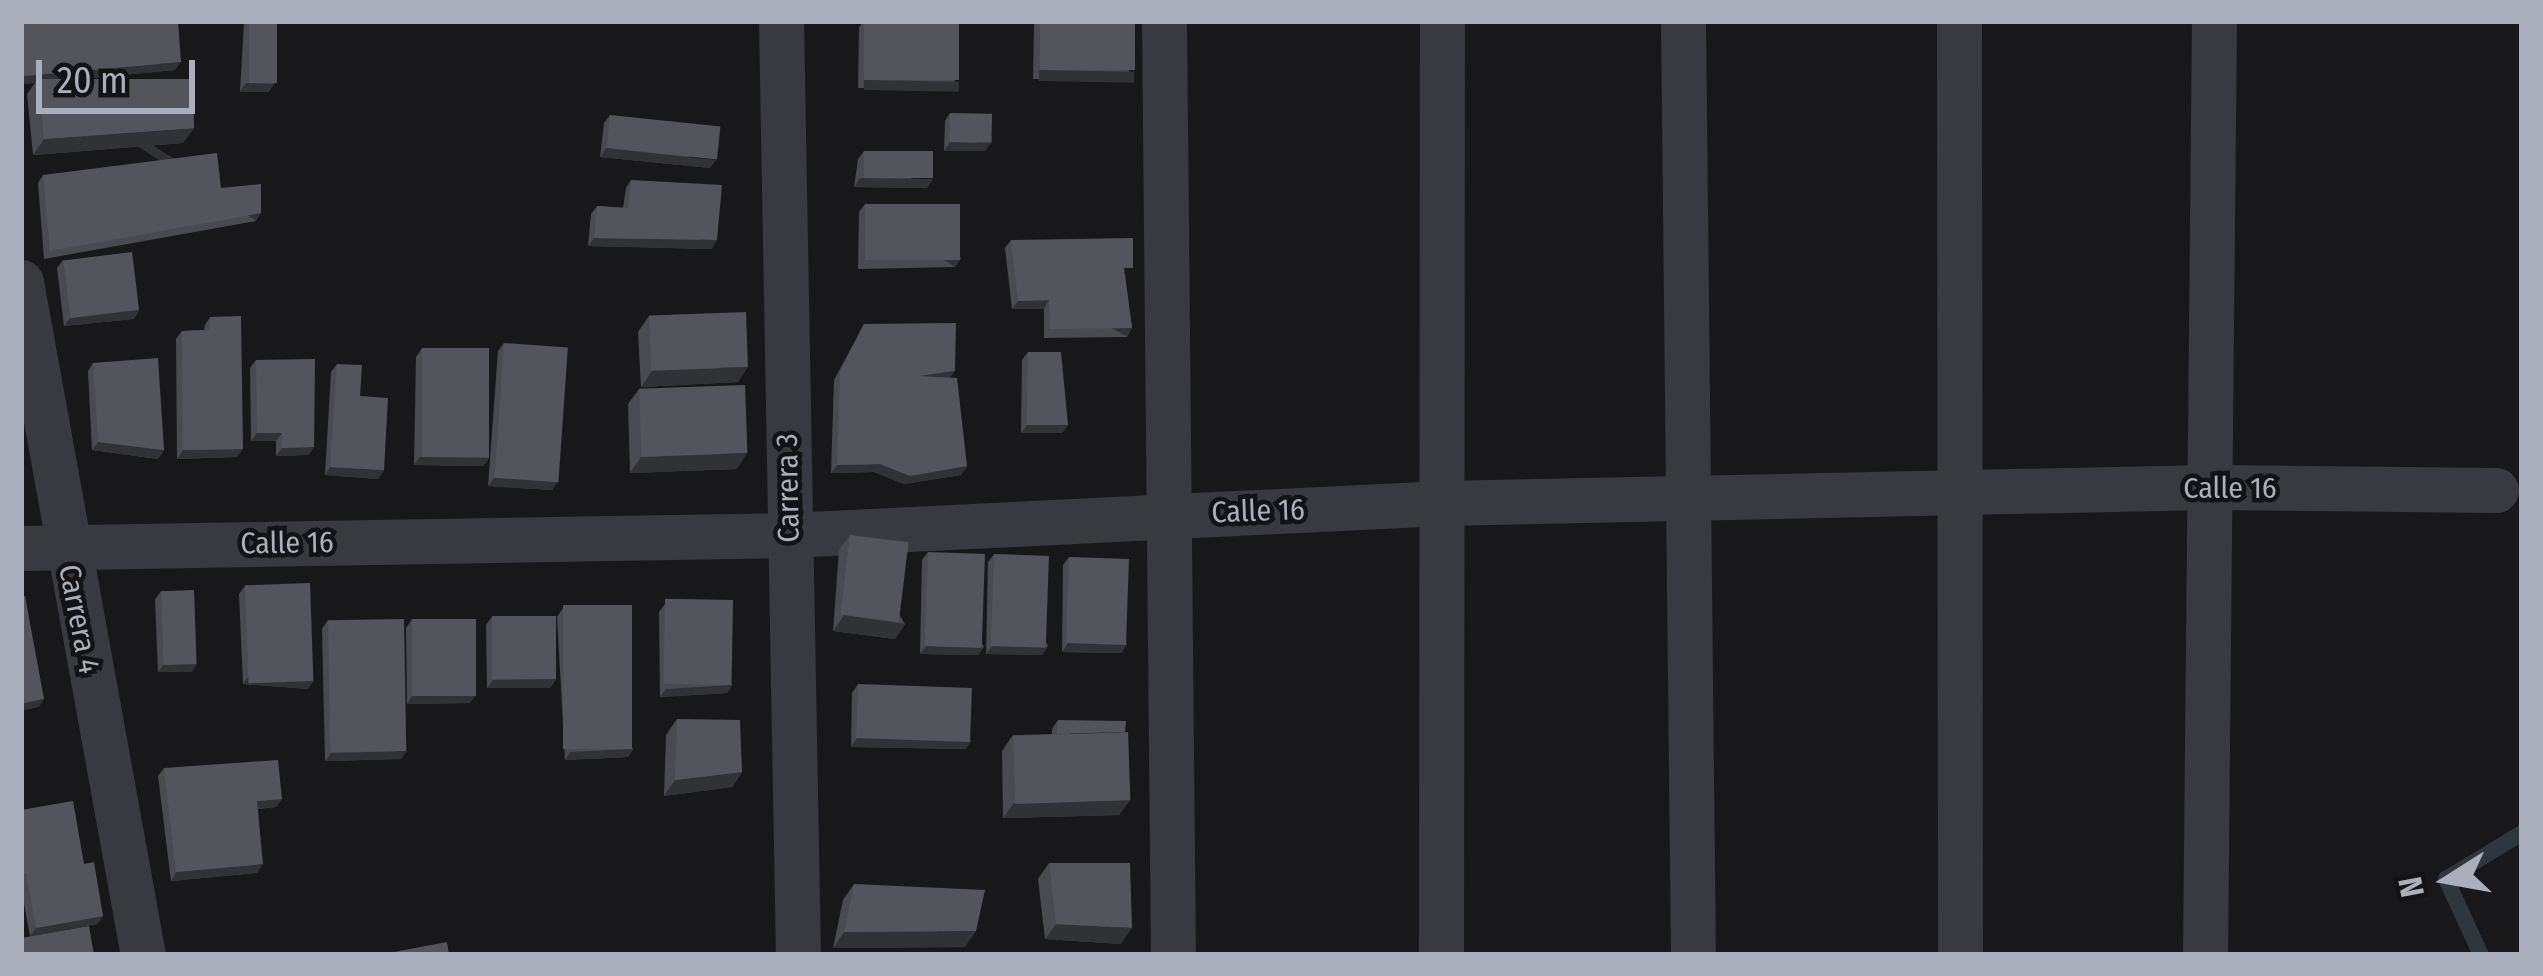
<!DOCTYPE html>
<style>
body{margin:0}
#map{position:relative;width:2543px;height:976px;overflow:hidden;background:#18181b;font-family:"Fira Sans Condensed",sans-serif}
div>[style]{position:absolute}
.stream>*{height:16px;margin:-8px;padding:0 8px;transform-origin:8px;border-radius:8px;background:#2e373f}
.minor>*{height:45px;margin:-22.5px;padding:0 22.5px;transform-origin:22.5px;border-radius:22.5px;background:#393a40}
.wall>*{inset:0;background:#494b50}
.shaded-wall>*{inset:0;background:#313236;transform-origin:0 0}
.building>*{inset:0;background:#54555c;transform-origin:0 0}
span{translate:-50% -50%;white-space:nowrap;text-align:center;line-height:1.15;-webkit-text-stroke:9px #131316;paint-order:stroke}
.street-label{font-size:30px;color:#aaafbb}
.frame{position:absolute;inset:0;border:24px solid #aaafbb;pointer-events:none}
.north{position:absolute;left:2387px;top:820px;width:120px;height:120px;-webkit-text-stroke:9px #131316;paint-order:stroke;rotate:259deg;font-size:33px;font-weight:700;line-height:48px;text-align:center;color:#aaafbb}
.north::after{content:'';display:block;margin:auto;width:42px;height:54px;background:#aaafbb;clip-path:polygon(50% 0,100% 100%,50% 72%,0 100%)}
.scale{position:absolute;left:36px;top:60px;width:159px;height:54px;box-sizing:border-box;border:6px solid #aaafbb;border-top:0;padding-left:15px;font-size:36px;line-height:42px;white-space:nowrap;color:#aaafbb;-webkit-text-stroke:9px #131316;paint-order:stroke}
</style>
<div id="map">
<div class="stream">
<div style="left:2481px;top:955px;width:84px;rotate:-114.7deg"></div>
<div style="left:2446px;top:879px;width:89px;rotate:-31.2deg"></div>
</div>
<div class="minor">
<div style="left:781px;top:21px;width:934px;rotate:88.96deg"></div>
<div style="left:1164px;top:21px;width:934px;rotate:89.45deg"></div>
<div style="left:1683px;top:21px;width:934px;rotate:89.39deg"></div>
<div style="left:1959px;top:21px;width:934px;rotate:89.94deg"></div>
<div style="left:21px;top:282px;width:684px;rotate:79.73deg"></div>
<div style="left:21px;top:548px;width:768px;rotate:-0.97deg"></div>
<div style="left:789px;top:535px;width:654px;rotate:-2.81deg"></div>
<div style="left:1442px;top:503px;width:767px;rotate:-1.2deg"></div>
<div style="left:2209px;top:487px;width:287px;rotate:0.6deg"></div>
<div style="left:1441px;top:955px;width:934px;rotate:-89.94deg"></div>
<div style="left:2205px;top:955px;width:934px;rotate:-89.45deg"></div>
</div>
<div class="wall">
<div style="clip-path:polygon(21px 21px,175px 70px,80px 79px,194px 128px,183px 143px,33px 155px,27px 94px,35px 83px,21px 84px)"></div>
<div style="clip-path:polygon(244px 21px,277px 21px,274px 84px,268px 92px,240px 92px)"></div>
<div style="clip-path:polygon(863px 21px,959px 21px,954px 89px,858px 88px,859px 28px)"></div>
<div style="clip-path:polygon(1036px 21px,1135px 21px,1128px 80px,1033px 79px,1034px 25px)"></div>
<div style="clip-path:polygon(950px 113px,985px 151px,944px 151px,945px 121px)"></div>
<div style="clip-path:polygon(610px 115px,710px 168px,600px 157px,604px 123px)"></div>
<div style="clip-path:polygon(864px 151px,927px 188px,854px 187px,858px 159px)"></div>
<div style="clip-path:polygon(43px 175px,221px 188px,256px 221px,44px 259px,38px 183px)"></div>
<div style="clip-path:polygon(631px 180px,712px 249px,588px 246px,591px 214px,597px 206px,623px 208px,626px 188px)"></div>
<div style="clip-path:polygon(865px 204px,961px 258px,955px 267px,858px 269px,859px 212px)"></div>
<div style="clip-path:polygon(1011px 240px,1127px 276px,1125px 276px,1132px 328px,1127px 337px,1044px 338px,1044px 309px,1012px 309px,1005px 248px)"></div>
<div style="clip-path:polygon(63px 260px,139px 310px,134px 319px,64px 326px,57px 268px)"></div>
<div style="clip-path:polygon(649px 316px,738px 382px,641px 387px,638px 332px)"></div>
<div style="clip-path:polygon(210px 317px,237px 457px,177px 459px,176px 339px,182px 331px,204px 330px,205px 325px)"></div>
<div style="clip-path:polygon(864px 324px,950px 378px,967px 466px,961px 475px,904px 484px,874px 472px,831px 473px,834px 380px)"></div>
<div style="clip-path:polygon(504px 343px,558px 481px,552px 490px,488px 486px,498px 351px)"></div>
<div style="clip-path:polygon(422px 348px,489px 458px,483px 466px,414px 465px,416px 357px)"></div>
<div style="clip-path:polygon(1028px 352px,1068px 425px,1062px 433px,1021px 433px,1022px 360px)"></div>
<div style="clip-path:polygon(256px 360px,314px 447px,308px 455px,276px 456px,276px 441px,251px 441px,250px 368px)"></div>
<div style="clip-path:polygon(93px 363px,164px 450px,158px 459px,92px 450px,88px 371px)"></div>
<div style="clip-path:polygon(337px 364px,360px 396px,384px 470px,378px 479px,325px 475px,331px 372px)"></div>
<div style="clip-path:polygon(639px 389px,737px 469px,630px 473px,628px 404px)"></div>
<div style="clip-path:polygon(850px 535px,905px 624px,895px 639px,833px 631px,839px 550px)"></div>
<div style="clip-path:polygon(928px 552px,984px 647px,978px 655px,920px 654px,922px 560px)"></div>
<div style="clip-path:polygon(994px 554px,1048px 646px,1042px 655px,986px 654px,988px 562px)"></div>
<div style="clip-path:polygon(1069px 557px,1127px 644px,1121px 653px,1062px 652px,1063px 565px)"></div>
<div style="clip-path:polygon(245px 586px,308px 689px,243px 684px,239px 594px)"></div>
<div style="clip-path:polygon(161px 591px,192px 672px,158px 672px,155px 600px)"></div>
<div style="clip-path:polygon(665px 604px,732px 685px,727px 693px,660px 697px,659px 612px)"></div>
<div style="clip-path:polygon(563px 608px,633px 749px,628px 757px,565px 760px,557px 617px)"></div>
<div style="clip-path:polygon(492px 617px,556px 679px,550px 688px,487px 688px,486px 625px)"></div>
<div style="clip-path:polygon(412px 619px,470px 703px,407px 704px,406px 628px)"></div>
<div style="clip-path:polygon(328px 620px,401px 759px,325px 761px,322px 629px)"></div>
<div style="clip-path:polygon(858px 684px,971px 741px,965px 749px,851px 747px,852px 693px)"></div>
<div style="clip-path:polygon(677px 719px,742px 772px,732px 787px,664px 796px,666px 735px)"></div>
<div style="clip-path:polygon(1058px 720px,1130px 800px,1119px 815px,1003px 818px,1002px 751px,1013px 735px,1052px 734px,1052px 729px)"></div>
<div style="clip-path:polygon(164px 768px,282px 799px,276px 807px,258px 809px,257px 873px,171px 881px,158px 776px)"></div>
<div style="clip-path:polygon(21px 810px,84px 864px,103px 916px,97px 924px,30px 936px,21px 887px)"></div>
<div style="clip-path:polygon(1049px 863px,1121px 944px,1045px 939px,1038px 879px)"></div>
<div style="clip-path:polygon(854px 884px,965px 947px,833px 948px,843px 900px)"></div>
</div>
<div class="shaded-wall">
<div style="clip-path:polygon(681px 21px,721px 21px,719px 24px)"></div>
<div style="clip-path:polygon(181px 62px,175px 70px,38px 83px,38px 79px,35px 83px,21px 84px,24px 76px)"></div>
<div style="left:1039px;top:70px;width:95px;height:11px;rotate:1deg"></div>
<div style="left:864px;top:80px;width:95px;height:10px;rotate:1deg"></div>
<div style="clip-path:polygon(246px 83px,274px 84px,268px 92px,240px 92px)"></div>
<div style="clip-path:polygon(194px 128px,183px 143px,33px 155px,44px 139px)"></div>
<div style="clip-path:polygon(950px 142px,991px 143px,985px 151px,944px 151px)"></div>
<div style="clip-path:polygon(606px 148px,716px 160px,710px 168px,600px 157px)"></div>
<div style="clip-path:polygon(860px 178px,933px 179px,927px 188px,854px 187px)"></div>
<div style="left:261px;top:213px;width:9px;height:214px;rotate:122deg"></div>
<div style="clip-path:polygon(594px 238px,717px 240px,712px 249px,588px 246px)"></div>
<div style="left:961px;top:258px;width:11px;height:97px;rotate:124deg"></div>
<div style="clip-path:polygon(1049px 300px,1044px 309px,1012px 309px,1018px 301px)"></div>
<div style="clip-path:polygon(139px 310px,134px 319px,64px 326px,70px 318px)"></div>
<div style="left:1132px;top:328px;width:10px;height:82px;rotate:119deg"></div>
<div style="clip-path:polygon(748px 367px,738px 382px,641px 387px,652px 371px)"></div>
<div style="clip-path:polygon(955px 371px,949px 379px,918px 376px)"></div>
<div style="clip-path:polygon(1027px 425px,1068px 425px,1062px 433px,1021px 433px)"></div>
<div style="clip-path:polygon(257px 433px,282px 433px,276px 441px,251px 441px)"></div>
<div style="clip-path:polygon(98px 442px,164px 450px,158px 459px,92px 450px)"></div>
<div style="clip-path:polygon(314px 447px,308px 455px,276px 456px,282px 448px)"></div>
<div style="clip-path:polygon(243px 449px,237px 457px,177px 459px,183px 450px)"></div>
<div style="clip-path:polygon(747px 453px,737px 469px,630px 473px,641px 457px)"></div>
<div style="clip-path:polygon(420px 457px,489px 458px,483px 466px,414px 465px)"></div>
<div style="clip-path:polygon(880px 464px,967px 466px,961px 475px,904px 484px,874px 472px,831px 473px,837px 465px)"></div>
<div style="clip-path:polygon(330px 467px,384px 470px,378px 479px,325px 475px)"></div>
<div style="clip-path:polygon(494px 478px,558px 481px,552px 490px,488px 486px)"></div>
<div style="clip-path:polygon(844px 615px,905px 624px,895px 639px,833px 631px)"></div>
<div style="clip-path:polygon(1068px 643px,1127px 644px,1121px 653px,1062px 652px)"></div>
<div style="clip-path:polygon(926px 646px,984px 647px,978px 655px,920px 654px)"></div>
<div style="clip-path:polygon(992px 646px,1048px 646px,1042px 655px,986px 654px)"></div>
<div style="clip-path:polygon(164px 664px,197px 664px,192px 672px,158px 672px)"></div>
<div style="clip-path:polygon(249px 676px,314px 681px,308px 689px,243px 684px)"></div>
<div style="clip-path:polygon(556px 679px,550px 688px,487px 688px,493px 680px)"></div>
<div style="clip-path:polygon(732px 685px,727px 693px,660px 697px,666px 689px)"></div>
<div style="clip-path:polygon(476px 695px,470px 703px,407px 704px,412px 696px)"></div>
<div style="clip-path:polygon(44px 699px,39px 707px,21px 711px,21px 704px)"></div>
<div style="clip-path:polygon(857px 738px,971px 741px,965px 749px,851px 747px)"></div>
<div style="clip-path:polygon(633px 749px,628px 757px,565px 760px,570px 752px)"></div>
<div style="clip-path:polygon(407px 751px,401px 759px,325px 761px,331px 753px)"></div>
<div style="clip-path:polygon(742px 772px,732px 787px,664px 796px,675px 780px)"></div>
<div style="clip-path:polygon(282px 799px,276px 807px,251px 809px,257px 801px)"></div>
<div style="clip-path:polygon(1130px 800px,1119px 815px,1003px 818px,1014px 803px)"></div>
<div style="clip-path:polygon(263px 864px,257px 873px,171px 881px,176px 872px)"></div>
<div style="clip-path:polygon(103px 916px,97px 924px,30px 936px,36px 928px)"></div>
<div style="clip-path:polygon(1056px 924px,1132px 928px,1121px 944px,1045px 939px)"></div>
<div style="clip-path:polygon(976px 931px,965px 947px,833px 948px,844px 932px)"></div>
</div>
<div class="building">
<div style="clip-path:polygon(21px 21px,178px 21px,181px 62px,24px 76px,21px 48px)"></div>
<div style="left:249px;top:21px;width:28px;height:62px"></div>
<div style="left:864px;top:21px;width:95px;height:59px"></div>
<div style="left:1040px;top:21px;width:95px;height:49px"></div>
<div style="clip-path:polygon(38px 79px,193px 79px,194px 128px,44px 139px)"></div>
<div style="left:950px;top:113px;width:42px;height:29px;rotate:1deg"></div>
<div style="left:610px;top:115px;width:111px;height:33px;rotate:6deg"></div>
<div style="left:864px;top:151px;width:69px;height:27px"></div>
<div style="clip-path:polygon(217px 153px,221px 188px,261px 184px,261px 213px,50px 251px,43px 175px)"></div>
<div style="clip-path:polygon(631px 180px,722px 185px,717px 240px,594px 238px,597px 206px,628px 208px)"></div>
<div style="left:865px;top:204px;width:95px;height:56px"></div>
<div style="clip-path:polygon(1133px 238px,1133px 268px,1124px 268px,1132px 328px,1050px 329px,1049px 300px,1018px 301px,1011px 240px)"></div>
<div style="left:132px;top:252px;width:58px;height:69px;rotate:83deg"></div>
<div style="left:746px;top:312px;width:55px;height:97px;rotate:88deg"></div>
<div style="clip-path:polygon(241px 316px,243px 449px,183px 450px,182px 331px,210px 330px,210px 317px)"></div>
<div style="clip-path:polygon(956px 323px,955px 371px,918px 376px,957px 378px,967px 466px,910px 476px,880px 464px,837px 465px,840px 372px,864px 324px)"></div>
<div style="left:504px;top:343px;width:64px;height:135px;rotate:4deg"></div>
<div style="left:422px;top:348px;width:67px;height:109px"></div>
<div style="clip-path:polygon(1028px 352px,1061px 352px,1068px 425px,1027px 425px)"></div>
<div style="clip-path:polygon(158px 358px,164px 450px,98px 442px,93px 363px)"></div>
<div style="clip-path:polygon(315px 359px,314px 447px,282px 448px,282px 433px,257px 433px,256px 360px)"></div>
<div style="clip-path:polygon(337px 364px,362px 365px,360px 396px,388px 398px,384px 470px,330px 467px)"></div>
<div style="left:745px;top:385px;width:68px;height:106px;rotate:88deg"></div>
<div style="left:850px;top:535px;width:59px;height:80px;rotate:7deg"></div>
<div style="left:928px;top:552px;width:57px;height:94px;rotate:2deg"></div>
<div style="left:994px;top:554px;width:55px;height:92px;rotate:2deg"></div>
<div style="left:1069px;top:557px;width:60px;height:86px;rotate:2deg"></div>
<div style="left:310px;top:583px;width:98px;height:65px;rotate:88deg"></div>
<div style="left:194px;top:590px;width:74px;height:33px;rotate:88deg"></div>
<div style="clip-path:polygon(21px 596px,25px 596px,44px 699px,21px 704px)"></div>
<div style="left:733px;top:600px;width:85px;height:68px;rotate:91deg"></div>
<div style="left:632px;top:605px;width:144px;height:69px;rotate:90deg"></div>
<div style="left:556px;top:616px;width:63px;height:64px;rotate:90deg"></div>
<div style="left:404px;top:619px;width:132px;height:76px;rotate:89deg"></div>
<div style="left:412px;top:619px;width:64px;height:77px"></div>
<div style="left:858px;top:684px;width:114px;height:54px;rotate:2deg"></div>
<div style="clip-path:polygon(677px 719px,740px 720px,742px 772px,675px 780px)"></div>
<div style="clip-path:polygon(1058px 720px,1126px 721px,1125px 732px,1057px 734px)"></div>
<div style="left:1128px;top:732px;width:68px;height:115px;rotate:88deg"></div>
<div style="clip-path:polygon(278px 760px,282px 799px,257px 801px,263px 864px,176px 872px,164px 768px)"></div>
<div style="clip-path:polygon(73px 801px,84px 864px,94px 862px,103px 916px,36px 928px,26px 873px,21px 874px,21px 810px)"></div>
<div style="clip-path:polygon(1049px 863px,1130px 863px,1132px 928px,1056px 924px)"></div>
<div style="clip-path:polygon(854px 884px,985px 890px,976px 931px,844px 932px)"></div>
<div style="clip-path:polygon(89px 926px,94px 955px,21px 955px,21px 938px)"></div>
<div style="clip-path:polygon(447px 942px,449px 955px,378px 955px)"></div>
</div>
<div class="street-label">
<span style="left:788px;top:488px;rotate:-91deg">Carrera 3</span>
<span style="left:2230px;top:488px">Calle 16</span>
<span style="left:1258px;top:511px;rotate:-2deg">Calle 16</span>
<span style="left:287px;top:543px;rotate:-1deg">Calle 16</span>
<span style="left:79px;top:619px;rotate:79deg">Carrera 4</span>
</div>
<div class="frame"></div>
<div class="north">N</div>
<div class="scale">20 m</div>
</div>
